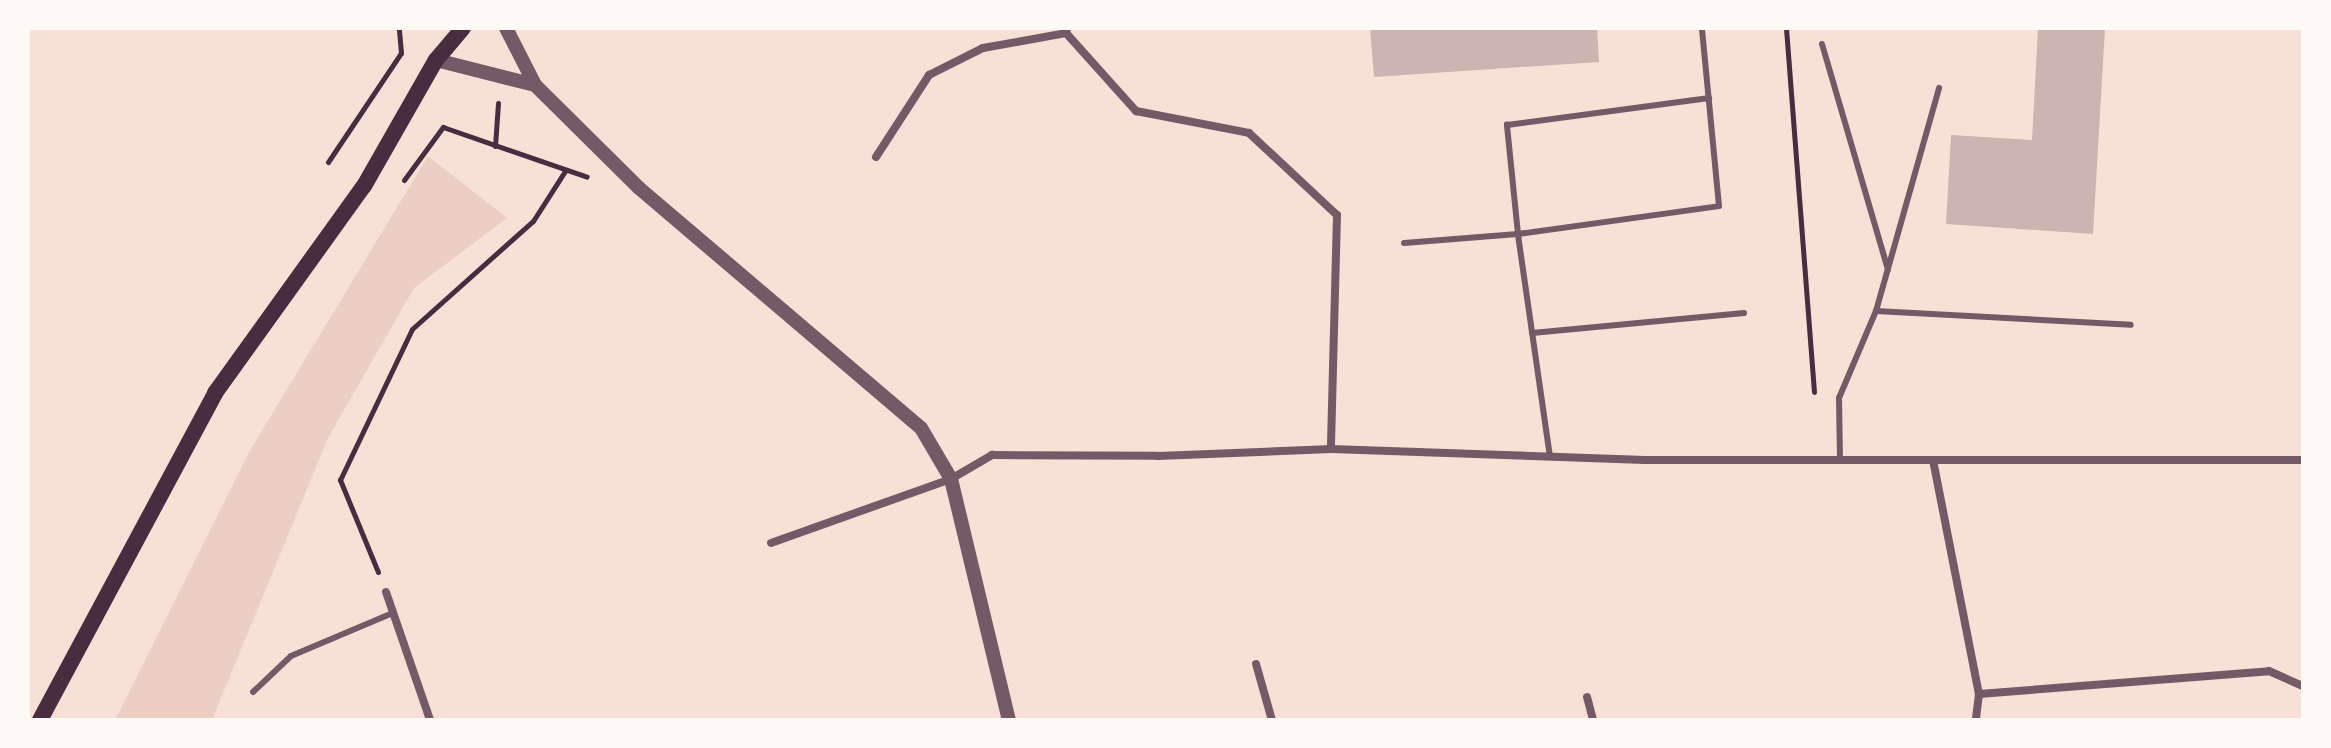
<!DOCTYPE html>
<style>
body{margin:0}
#map{position:relative;width:2331px;height:748px;overflow:hidden;background:#f7e1d7;font-family:"Open Sans",sans-serif}
div>[style]{position:absolute}
.green>*{inset:0;background:#ebcfc5}
.building>*{inset:0;background:#ccb4b1}
.path>*{height:5px;margin:-2.5px;padding:0 2.5px;transform-origin:2.5px;border-radius:2.5px;background:#4a2c40}
.service>*{height:6px;margin:-3px;padding:0 3px;transform-origin:3px;border-radius:3px;background:#755966}
.minor>*{height:8px;margin:-4px;padding:0 4px;transform-origin:4px;border-radius:4px;background:#755966}
.tertiary>*{height:14px;margin:-7px;padding:0 7px;transform-origin:7px;border-radius:7px;background:#755966}
.secondary>*{height:16px;margin:-8px;padding:0 8px;transform-origin:8px;border-radius:8px;background:#4a2c40}
span{translate:-50% -50%;white-space:nowrap;text-align:center;line-height:1.15;-webkit-text-stroke:6px #fffaf5;paint-order:stroke}
.frame{position:absolute;inset:0;border:30px solid #fffaf5;pointer-events:none}
</style>
<div id="map">
<div class="green">
<div style="clip-path:polygon(428px 156px,507px 218px,414px 288px,328px 438px,212px 720px,115px 720px,249px 452px)"></div>
</div>
<div class="building">
<div style="clip-path:polygon(1370px 28px,1597px 28px,1599px 62px,1374px 77px)"></div>
<div style="clip-path:polygon(2038px 28px,2105px 28px,2093px 234px,1946px 224px,1951px 135px,2032px 140px)"></div>
</div>
<div class="path">
<div style="left:1786px;top:28px;width:365px;rotate:85.6deg"></div>
<div style="left:495px;top:146px;width:43px;rotate:-86deg"></div>
<div style="left:328px;top:162px;width:131px;rotate:-56.2deg"></div>
<div style="left:401px;top:53px;width:25px;rotate:-95deg"></div>
<div style="left:404px;top:180px;width:66px;rotate:-53.7deg"></div>
<div style="left:443px;top:127px;width:152px;rotate:19.1deg"></div>
<div style="left:378px;top:572px;width:100px;rotate:-112.4deg"></div>
<div style="left:340px;top:480px;width:167px;rotate:-64.5deg"></div>
<div style="left:412px;top:329px;width:162px;rotate:-41.8deg"></div>
<div style="left:533px;top:221px;width:59px;rotate:-57.4deg"></div>
</div>
<div class="service">
<div style="left:1822px;top:44px;width:235px;rotate:73.7deg"></div>
<div style="left:1404px;top:243px;width:114px;rotate:-4.5deg"></div>
<div style="left:1518px;top:234px;width:203px;rotate:-7.9deg"></div>
<div style="left:1719px;top:206px;width:179px;rotate:-95.5deg"></div>
<div style="left:1876px;top:311px;width:255px;rotate:3.1deg"></div>
<div style="left:1532px;top:333px;width:213px;rotate:-5.4deg"></div>
<div style="left:1550px;top:457px;width:225px;rotate:-98.2deg"></div>
<div style="left:1518px;top:234px;width:110px;rotate:-95.8deg"></div>
<div style="left:1507px;top:125px;width:204px;rotate:-7.6deg"></div>
<div style="left:1840px;top:461px;width:63px;rotate:-90.9deg"></div>
<div style="left:1839px;top:398px;width:95px;rotate:-67deg"></div>
<div style="left:1876px;top:311px;width:232px;rotate:-74.2deg"></div>
<div style="left:253px;top:692px;width:52px;rotate:-43.5deg"></div>
<div style="left:291px;top:656px;width:111px;rotate:-22.9deg"></div>
</div>
<div class="minor">
<div style="left:1067px;top:28px;width:5px;rotate:101deg"></div>
<div style="left:1066px;top:33px;width:105px;rotate:48.1deg"></div>
<div style="left:1136px;top:111px;width:115px;rotate:11deg"></div>
<div style="left:1249px;top:133px;width:120px;rotate:43deg"></div>
<div style="left:1337px;top:215px;width:234px;rotate:91.5deg"></div>
<div style="left:876px;top:157px;width:98px;rotate:-57.1deg"></div>
<div style="left:929px;top:75px;width:60px;rotate:-26.6deg"></div>
<div style="left:983px;top:48px;width:84px;rotate:-10.2deg"></div>
<div style="left:1933px;top:460px;width:238px;rotate:78.9deg"></div>
<div style="left:1979px;top:694px;width:26px;rotate:97deg"></div>
<div style="left:771px;top:543px;width:191px;rotate:-19.6deg"></div>
<div style="left:951px;top:479px;width:48px;rotate:-30.3deg"></div>
<div style="left:992px;top:455px;width:166px;rotate:0.3deg"></div>
<div style="left:1158px;top:456px;width:173px;rotate:-2.3deg"></div>
<div style="left:1331px;top:449px;width:314px;rotate:2deg"></div>
<div style="left:1645px;top:460px;width:658px"></div>
<div style="left:386px;top:592px;width:135px;rotate:71deg"></div>
<div style="left:1256px;top:664px;width:58px;rotate:74.1deg"></div>
<div style="left:1979px;top:694px;width:291px;rotate:-4.5deg"></div>
<div style="left:2269px;top:671px;width:37px;rotate:24deg"></div>
<div style="left:1587px;top:697px;width:24px;rotate:75deg"></div>
</div>
<div class="tertiary">
<div style="left:506px;top:28px;width:64px;rotate:63deg"></div>
<div style="left:535px;top:85px;width:146px;rotate:44.7deg"></div>
<div style="left:639px;top:188px;width:370px;rotate:40.4deg"></div>
<div style="left:921px;top:428px;width:59px;rotate:59.5deg"></div>
<div style="left:951px;top:479px;width:248px;rotate:76.5deg"></div>
<div style="left:436px;top:60px;width:102px;rotate:14.2deg"></div>
</div>
<div class="secondary">
<div style="left:40px;top:720px;width:371px;rotate:-61.8deg"></div>
<div style="left:215px;top:393px;width:255px;rotate:-54.3deg"></div>
<div style="left:364px;top:186px;width:145px;rotate:-60.3deg"></div>
<div style="left:436px;top:60px;width:42px;rotate:-49.8deg"></div>
</div>
<div class="frame"></div>
</div>
